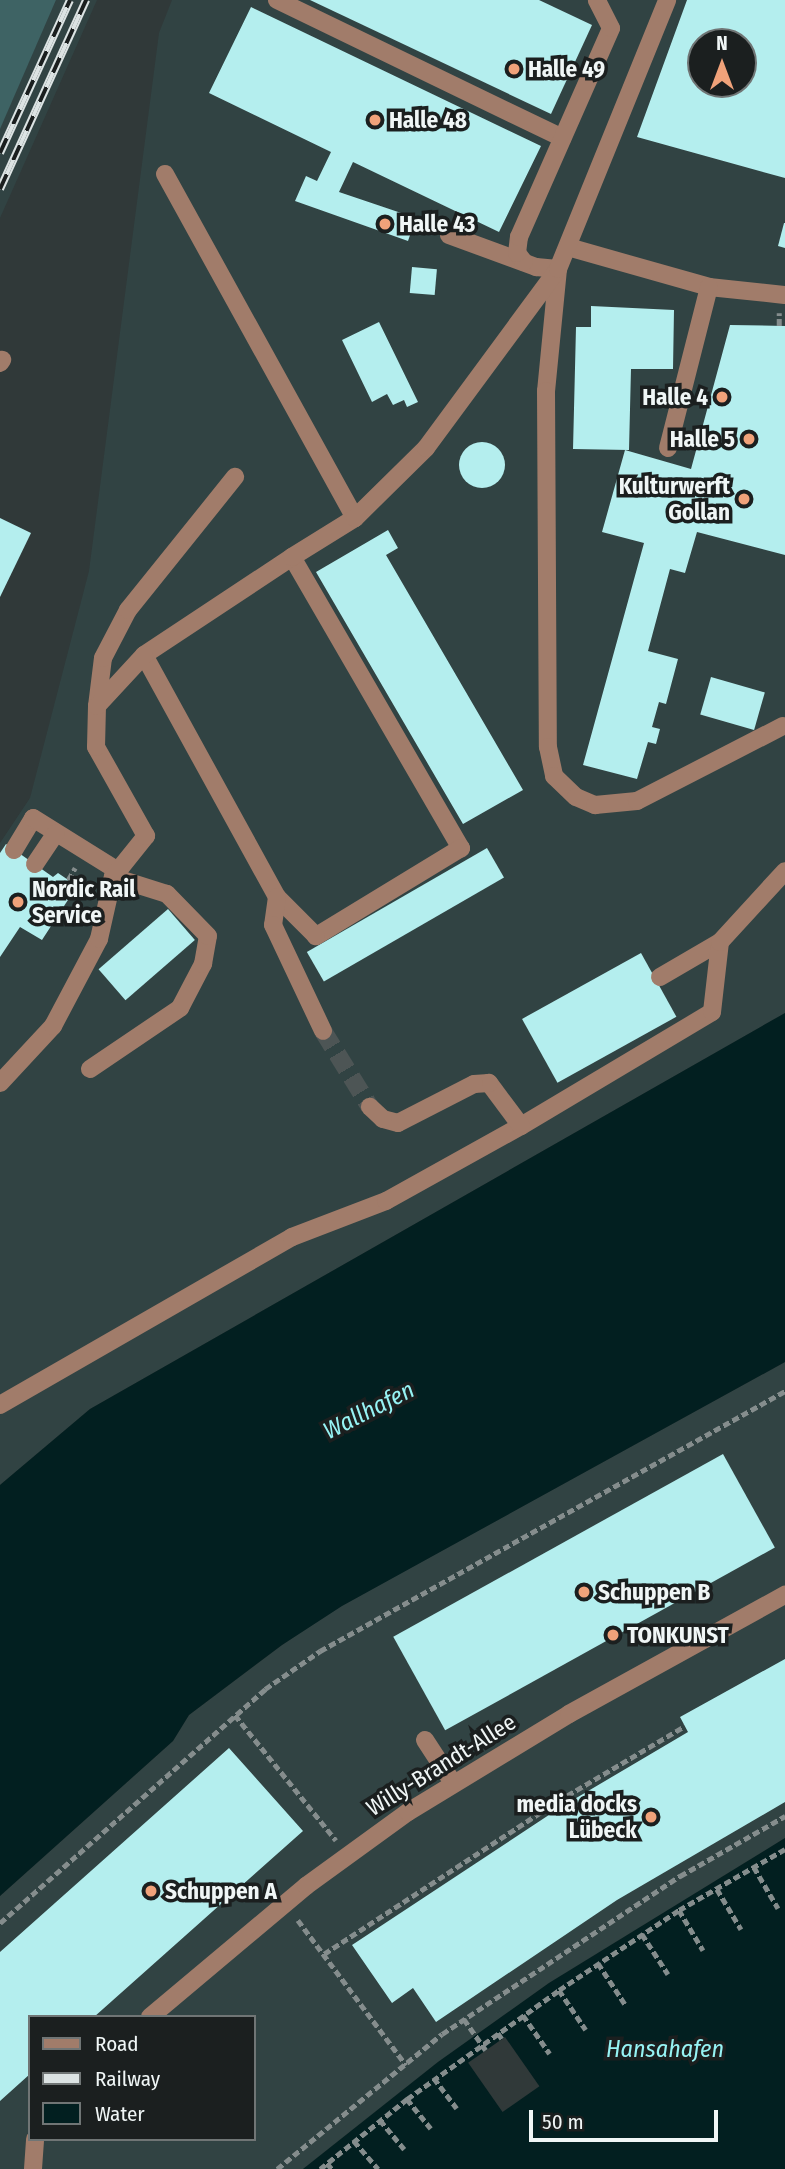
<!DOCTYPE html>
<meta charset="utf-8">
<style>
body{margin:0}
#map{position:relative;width:785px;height:2169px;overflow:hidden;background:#303939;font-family:"Fira Sans Condensed",sans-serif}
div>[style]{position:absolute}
.built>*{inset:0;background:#314343}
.green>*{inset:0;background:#3e6364}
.water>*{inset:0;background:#021f20}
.pier>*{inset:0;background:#303939;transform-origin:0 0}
.building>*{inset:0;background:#b4eeee;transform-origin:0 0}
.round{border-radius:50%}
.minor-tunnel>*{height:18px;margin-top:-9px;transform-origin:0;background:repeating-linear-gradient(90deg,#4d5555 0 18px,transparent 0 27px)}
.path>*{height:4.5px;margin-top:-2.25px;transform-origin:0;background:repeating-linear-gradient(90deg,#858d8d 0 7px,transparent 0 10.5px)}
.minor>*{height:18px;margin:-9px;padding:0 9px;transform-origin:9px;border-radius:9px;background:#a17c6a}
.rail>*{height:8px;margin-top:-4px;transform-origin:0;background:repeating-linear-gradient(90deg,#1b1f1f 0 16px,#dce3e3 0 32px);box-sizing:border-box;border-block:2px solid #dce3e3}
.dots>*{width:19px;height:19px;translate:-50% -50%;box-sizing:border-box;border:4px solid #1b1f1f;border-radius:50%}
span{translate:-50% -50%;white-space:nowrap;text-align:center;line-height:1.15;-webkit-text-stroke:7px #1b1f1f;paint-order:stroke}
.poi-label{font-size:23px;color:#f0f6f6;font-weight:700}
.left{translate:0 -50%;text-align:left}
.right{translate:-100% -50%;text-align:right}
.street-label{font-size:23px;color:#f0f6f6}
.water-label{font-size:24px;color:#96f3f4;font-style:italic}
.legend{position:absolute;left:28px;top:2015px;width:228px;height:126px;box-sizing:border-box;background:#1b1f1f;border:2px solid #707575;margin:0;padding:9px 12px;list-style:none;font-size:21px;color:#f0f6f6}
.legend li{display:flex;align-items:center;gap:14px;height:35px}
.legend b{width:35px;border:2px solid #707575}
.north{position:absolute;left:687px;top:28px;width:70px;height:70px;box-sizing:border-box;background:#1b1f1f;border:2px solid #707575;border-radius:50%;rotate:0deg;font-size:19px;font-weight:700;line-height:28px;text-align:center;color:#f0f6f6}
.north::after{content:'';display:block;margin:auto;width:24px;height:32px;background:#f0a27a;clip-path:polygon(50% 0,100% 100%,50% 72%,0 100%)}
.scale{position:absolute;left:529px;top:2110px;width:189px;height:32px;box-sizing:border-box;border:4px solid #f0f6f6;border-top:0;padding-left:9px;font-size:21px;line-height:24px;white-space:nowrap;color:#f0f6f6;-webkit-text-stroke:5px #1b1f1f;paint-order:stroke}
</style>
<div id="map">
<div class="built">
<div style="clip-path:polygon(56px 0,97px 0,0 218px,0 128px)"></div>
<div style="clip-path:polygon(evenodd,172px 0,785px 0,785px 1013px,90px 1409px,0 1485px,0 843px,30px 798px,89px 571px,159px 33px,172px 0,701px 42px,743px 42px,743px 84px,701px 84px,701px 42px)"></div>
<div style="clip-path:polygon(evenodd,785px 1362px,785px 1838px,549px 1983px,438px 2062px,303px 2169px,0 2169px,0 1896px,173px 1741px,189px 1715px,282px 1645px,341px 1606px,785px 1362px,30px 2017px,254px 2017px,254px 2139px,30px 2139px,30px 2017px)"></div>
</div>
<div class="green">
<div style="clip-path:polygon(0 0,56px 0,0 129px)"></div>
</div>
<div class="water">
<div style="clip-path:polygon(785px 1013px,785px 1362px,342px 1606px,282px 1645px,189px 1715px,173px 1741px,0 1896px,0 1485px,90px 1409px)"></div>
<div style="clip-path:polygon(785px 1838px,785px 2169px,303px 2169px,438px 2062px,549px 1983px)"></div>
</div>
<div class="pier">
<div style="left:505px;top:2037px;width:60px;height:45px;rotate:55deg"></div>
</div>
<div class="building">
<div style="clip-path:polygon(310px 0,539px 0,592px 25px,551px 114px)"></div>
<div style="clip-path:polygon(evenodd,687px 0,785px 0,785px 178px,637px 137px,687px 0,701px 42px,743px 42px,743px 84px,701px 84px,701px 42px)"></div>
<div style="clip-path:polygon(251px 7px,541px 146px,499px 232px,353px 162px,339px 192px,416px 218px,408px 241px,295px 201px,306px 176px,317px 181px,331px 152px,209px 93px)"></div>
<div style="clip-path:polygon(784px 223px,785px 223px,785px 248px,778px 246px)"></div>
<div style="left:412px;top:267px;width:25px;height:26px;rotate:5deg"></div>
<div style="clip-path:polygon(591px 306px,674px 310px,673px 369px,631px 369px,629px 450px,573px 449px,576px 327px,591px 327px)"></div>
<div style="clip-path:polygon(379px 322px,418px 402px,407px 407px,404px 400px,393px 405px,387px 394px,372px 402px,342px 340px)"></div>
<div style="clip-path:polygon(730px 325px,785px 326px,785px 555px,697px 532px,685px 573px,670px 569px,648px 651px,678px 659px,666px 704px,659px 702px,652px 727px,660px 729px,656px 744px,648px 742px,637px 779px,583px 765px,644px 543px,602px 532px,625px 450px,691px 469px)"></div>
<div class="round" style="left:459px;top:442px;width:46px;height:46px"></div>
<div style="clip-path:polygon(0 518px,31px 533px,0 597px)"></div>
<div style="clip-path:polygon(388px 530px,398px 548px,386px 555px,523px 790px,463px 824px,316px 572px)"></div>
<div style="left:711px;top:677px;width:56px;height:39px;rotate:16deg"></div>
<div style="clip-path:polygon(6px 844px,53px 877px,58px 873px,77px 886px,42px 940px,20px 927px,0 957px,0 853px)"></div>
<div style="left:487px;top:848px;width:34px;height:208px;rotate:60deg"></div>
<div style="left:168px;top:909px;width:41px;height:92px;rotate:49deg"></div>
<div style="left:641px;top:953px;width:73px;height:136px;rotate:61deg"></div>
<div style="left:723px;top:1454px;width:107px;height:377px;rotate:61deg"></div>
<div style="clip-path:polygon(785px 1659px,785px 1802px,617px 1900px,436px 2022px,413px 1988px,392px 2003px,352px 1945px,561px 1807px,688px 1732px,680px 1717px)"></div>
<div style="clip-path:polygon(229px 1748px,303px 1831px,94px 2017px,30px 2017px,30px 2074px,0 2101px,0 1952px)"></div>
</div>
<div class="minor-tunnel">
<div style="left:323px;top:1031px;width:89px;rotate:58.3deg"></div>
</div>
<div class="path">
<div style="left:779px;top:326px;width:13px;rotate:-90deg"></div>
<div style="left:68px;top:880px;width:14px;rotate:-60deg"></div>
<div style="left:235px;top:1715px;width:161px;rotate:51.1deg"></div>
<div style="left:754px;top:1867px;width:48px;rotate:59.7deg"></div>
<div style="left:717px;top:1889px;width:47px;rotate:59deg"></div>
<div style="left:679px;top:1910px;width:47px;rotate:59deg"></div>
<div style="left:298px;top:1920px;width:181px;rotate:53.3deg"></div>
<div style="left:0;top:1923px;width:354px;rotate:-41.4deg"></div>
<div style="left:265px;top:1689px;width:67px;rotate:-34.6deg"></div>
<div style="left:320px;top:1651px;width:533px;rotate:-29.21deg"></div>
<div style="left:642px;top:1934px;width:48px;rotate:57deg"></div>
<div style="left:324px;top:1954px;width:280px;rotate:-33.2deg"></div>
<div style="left:558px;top:1801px;width:147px;rotate:-30.6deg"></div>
<div style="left:598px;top:1963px;width:49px;rotate:56.6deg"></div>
<div style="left:559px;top:1990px;width:48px;rotate:56deg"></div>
<div style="left:523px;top:2015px;width:47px;rotate:55.3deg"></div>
<div style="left:464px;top:2019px;width:38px;rotate:55deg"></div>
<div style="left:498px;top:2033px;width:7px;rotate:56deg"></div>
<div style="left:434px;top:2078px;width:38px;rotate:53deg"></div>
<div style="left:407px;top:2099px;width:38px;rotate:51deg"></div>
<div style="left:380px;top:2120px;width:38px;rotate:50deg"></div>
<div style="left:354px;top:2141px;width:37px;rotate:49deg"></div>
<div style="left:327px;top:2163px;width:8px;rotate:50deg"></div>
<div style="left:277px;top:2169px;width:213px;rotate:-39.3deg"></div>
<div style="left:442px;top:2034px;width:286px;rotate:-33.6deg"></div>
<div style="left:680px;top:1876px;width:121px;rotate:-29.7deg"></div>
<div style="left:320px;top:2169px;width:112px;rotate:-38.8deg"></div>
<div style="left:407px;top:2099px;width:187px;rotate:-35.6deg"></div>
<div style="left:559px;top:1990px;width:144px;rotate:-33.7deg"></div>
<div style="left:679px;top:1910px;width:122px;rotate:-29.9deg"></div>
</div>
<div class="minor">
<div style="left:277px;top:0;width:317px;rotate:25.8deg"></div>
<div style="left:165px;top:174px;width:393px;rotate:61.1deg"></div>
<div style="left:449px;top:235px;width:93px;rotate:20.2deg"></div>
<div style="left:536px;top:267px;width:22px;rotate:5deg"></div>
<div style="left:558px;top:269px;width:123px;rotate:95.6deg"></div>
<div style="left:546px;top:391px;width:356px;rotate:89.7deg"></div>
<div style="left:548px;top:747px;width:30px;rotate:78deg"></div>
<div style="left:554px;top:776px;width:30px;rotate:44deg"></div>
<div style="left:576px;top:797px;width:21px;rotate:23deg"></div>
<div style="left:595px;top:805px;width:42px;rotate:-5.4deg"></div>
<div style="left:637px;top:801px;width:164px;rotate:-27.2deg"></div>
<div style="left:568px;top:247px;width:147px;rotate:15.8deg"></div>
<div style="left:709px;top:287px;width:76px;rotate:6deg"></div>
<div style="left:524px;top:262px;width:11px;rotate:-128deg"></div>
<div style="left:517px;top:253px;width:16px;rotate:-83deg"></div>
<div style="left:519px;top:237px;width:228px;rotate:-66.2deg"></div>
<div style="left:611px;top:28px;width:31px;rotate:-117deg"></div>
<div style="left:0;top:363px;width:4px;rotate:-56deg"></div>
<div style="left:668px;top:448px;width:166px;rotate:-75.7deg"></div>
<div style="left:292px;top:557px;width:337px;rotate:59.9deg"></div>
<div style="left:461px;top:848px;width:170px;rotate:148.7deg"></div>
<div style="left:316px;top:936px;width:55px;rotate:-135deg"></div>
<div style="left:277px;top:897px;width:276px;rotate:-118.8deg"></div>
<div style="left:144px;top:655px;width:178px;rotate:-33.5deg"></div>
<div style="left:292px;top:557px;width:74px;rotate:-31.8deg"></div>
<div style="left:355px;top:518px;width:100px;rotate:-44.6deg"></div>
<div style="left:426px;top:448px;width:222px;rotate:-53.6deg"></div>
<div style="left:558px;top:269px;width:290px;rotate:-67.9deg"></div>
<div style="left:97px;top:706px;width:48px;rotate:-82.9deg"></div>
<div style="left:103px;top:658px;width:54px;rotate:-62.5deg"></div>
<div style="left:128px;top:610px;width:171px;rotate:-51.2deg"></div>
<div style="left:14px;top:850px;width:37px;rotate:-59deg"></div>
<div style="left:33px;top:818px;width:100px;rotate:31.9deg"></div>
<div style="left:35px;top:864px;width:37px;rotate:-56deg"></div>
<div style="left:277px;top:897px;width:28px;rotate:98deg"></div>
<div style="left:273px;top:925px;width:117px;rotate:64.7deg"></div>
<div style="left:660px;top:977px;width:69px;rotate:-30.3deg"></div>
<div style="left:90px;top:1069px;width:109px;rotate:-34.1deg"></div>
<div style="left:180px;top:1008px;width:50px;rotate:-62.4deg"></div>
<div style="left:203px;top:964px;width:28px;rotate:-80deg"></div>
<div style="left:208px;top:936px;width:59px;rotate:-134.3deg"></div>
<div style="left:167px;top:894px;width:57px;rotate:-162.5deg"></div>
<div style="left:0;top:1083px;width:78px;rotate:-47.1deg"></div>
<div style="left:53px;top:1026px;width:98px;rotate:-62.1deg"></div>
<div style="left:99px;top:939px;width:64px;rotate:-77.3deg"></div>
<div style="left:113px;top:877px;width:53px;rotate:-51.2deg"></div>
<div style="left:146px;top:836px;width:102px;rotate:-119.3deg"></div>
<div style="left:96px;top:747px;width:41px;rotate:-88.6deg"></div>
<div style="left:97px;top:706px;width:69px;rotate:-47.3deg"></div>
<div style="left:521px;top:1126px;width:222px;rotate:-30.8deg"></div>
<div style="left:712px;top:1012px;width:70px;rotate:-83.5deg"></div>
<div style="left:720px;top:942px;width:96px;rotate:-47.5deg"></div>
<div style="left:0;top:1405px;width:337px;rotate:-29.9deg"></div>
<div style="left:292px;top:1237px;width:101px;rotate:-21deg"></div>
<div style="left:386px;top:1201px;width:154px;rotate:-29.1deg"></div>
<div style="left:521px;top:1126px;width:54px;rotate:-126.7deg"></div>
<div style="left:489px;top:1083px;width:15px;rotate:176deg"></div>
<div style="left:474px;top:1084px;width:85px;rotate:152.8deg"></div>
<div style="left:398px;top:1123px;width:16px;rotate:-165deg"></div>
<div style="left:383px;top:1119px;width:18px;rotate:-137deg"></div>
<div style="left:425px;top:1740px;width:51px;rotate:56.9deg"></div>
<div style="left:150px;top:2017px;width:204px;rotate:-40deg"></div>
<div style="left:306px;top:1886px;width:126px;rotate:-36deg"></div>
<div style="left:408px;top:1812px;width:188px;rotate:-31.3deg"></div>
<div style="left:569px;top:1714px;width:247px;rotate:-28.9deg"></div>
<div style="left:33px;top:2169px;width:30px;rotate:-86deg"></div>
</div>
<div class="rail">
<div style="left:0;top:153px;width:168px;rotate:-65.4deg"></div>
<div style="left:0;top:189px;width:208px;rotate:-65.5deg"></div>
</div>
<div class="dots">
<div style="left:514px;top:69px;background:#f0a27a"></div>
<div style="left:375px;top:120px;background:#f0a27a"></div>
<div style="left:385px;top:224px;background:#f0a27a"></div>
<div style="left:722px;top:397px;background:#f0a27a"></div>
<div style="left:749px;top:439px;background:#f0a27a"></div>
<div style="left:744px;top:499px;background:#f0a27a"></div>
<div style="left:18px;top:902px;background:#f0a27a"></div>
<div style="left:584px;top:1592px;background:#f0a27a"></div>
<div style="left:613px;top:1635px;background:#f0a27a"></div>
<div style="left:651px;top:1817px;background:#f0a27a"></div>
<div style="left:151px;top:1891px;background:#f0a27a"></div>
</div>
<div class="poi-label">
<span class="left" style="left:528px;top:69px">Halle 49</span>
<span class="left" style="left:389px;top:120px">Halle 48</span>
<span class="left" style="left:399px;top:224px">Halle 43</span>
<span class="right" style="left:708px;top:397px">Halle 4</span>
<span class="right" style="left:735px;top:439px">Halle 5</span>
<span class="right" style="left:730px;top:499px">Kulturwerft<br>Gollan</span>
<span class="left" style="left:32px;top:902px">Nordic Rail<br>Service</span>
<span class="left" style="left:598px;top:1592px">Schuppen B</span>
<span class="left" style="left:627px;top:1635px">TONKUNST</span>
<span class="right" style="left:637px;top:1817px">media docks<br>Lübeck</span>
<span class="left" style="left:165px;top:1891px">Schuppen A</span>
</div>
<div class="street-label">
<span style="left:441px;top:1765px;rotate:-32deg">Willy-Brandt-Allee</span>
</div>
<div class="water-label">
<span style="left:369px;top:1411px;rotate:-27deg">Wallhafen</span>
<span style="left:665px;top:2050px">Hansahafen</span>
</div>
<ul class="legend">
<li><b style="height:9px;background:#a17c6a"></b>Road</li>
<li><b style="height:9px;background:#dce3e3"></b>Railway</li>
<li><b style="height:19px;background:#021f20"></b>Water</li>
</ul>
<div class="north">N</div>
<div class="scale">50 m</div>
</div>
